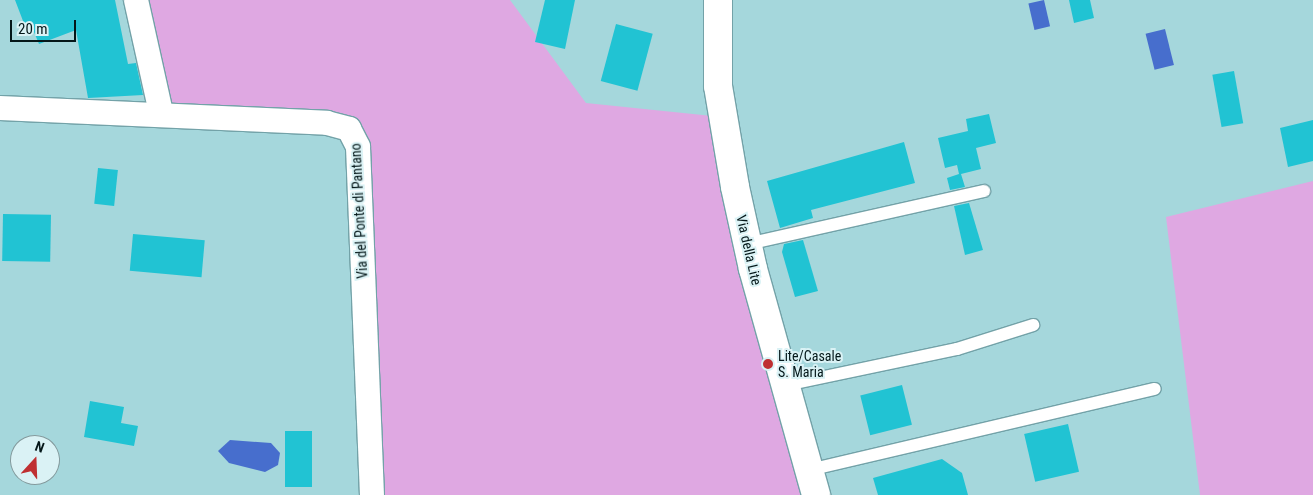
<!DOCTYPE html>
<style>
body{margin:0}
#map{position:relative;width:1313px;height:495px;overflow:hidden;background:#a5d7dc;font-family:"Roboto Condensed",sans-serif}
div>[style]{position:absolute}
.green>*{inset:0;background:#dfa8e2}
.water>*{inset:0;background:#476ecd;transform-origin:0 0}
.building>*{inset:0;background:#21c3d3;transform-origin:0 0}
.roads{filter:drop-shadow(1px 0 #73a2a8) drop-shadow(-1px 0 #73a2a8) drop-shadow(0 1px #73a2a8) drop-shadow(0 -1px #73a2a8)}
.lane>*{height:12px;margin:-6px;padding:0 6px;transform-origin:6px;border-radius:6px;background:#fff}
.street>*{height:24px;margin:-12px;padding:0 12px;transform-origin:12px;border-radius:12px;background:#fff}
.secondary>*{height:28px;margin:-14px;padding:0 14px;transform-origin:14px;border-radius:14px;background:#fff}
.dots>*{width:14px;height:14px;translate:-50% -50%;box-sizing:border-box;border:2px solid #daf2f5;border-radius:50%}
span{translate:-50% -50%;white-space:nowrap;text-align:center;line-height:1.15;-webkit-text-stroke:4px #daf2f5;paint-order:stroke}
.street-label{font-size:14px;color:#041719}
.poi-label{font-size:14px;color:#041719}
.left{translate:0 -50%;text-align:left}
.north{position:absolute;left:10px;top:435px;width:50px;height:50px;box-sizing:border-box;background:#daf2f5;border:1px solid #849a9d;border-radius:50%;rotate:20deg;font-size:14px;font-weight:700;line-height:20px;text-align:center;color:#041719}
.north::after{content:'';display:block;margin:auto;width:18px;height:22px;background:#bf3032;clip-path:polygon(50% 0,100% 100%,50% 72%,0 100%)}
.scale{position:absolute;left:10px;top:20px;width:66px;height:22px;box-sizing:border-box;border:2px solid #041719;border-top:0;padding-left:6px;font-size:15px;line-height:18px;white-space:nowrap;color:#041719;-webkit-text-stroke:4px #daf2f5;paint-order:stroke}
</style>
<div id="map">
<div class="green">
<div style="clip-path:polygon(136px 0,510px 0,586px 103px,722px 117px,816px 495px,372px 495px,354px 134px,161px 113px)"></div>
<div style="clip-path:polygon(1313px 181px,1313px 495px,1200px 495px,1166px 217px)"></div>
</div>
<div class="water">
<div style="left:1044px;top:0;width:27px;height:16px;rotate:77deg"></div>
<div style="left:1165px;top:29px;width:37px;height:20px;rotate:76deg"></div>
<div style="clip-path:polygon(230px 440px,271px 443px,280px 453px,278px 465px,265px 472px,229px 463px,218px 451px)"></div>
</div>
<div class="building">
<div style="clip-path:polygon(15px 0,115px 0,128px 64px,136px 63px,143px 95px,88px 98px,76px 30px,39px 44px,34px 32px,28px 34px)"></div>
<div style="clip-path:polygon(545px 0,575px 0,565px 49px,535px 42px)"></div>
<div style="clip-path:polygon(1069px 0,1090px 0,1094px 18px,1074px 23px)"></div>
<div style="left:616px;top:24px;width:38px;height:59px;rotate:15deg"></div>
<div style="left:1234px;top:71px;width:53px;height:22px;rotate:80deg"></div>
<div style="clip-path:polygon(989px 114px,996px 143px,976px 148px,981px 169px,961px 174px,965px 187px,950px 190px,947px 178px,959px 174px,957px 165px,945px 168px,938px 138px,968px 131px,966px 119px)"></div>
<div style="clip-path:polygon(1313px 120px,1313px 161px,1288px 167px,1280px 128px)"></div>
<div style="clip-path:polygon(904px 142px,915px 183px,811px 210px,813px 218px,780px 228px,767px 181px)"></div>
<div style="left:98px;top:168px;width:20px;height:36px;rotate:6deg"></div>
<div style="clip-path:polygon(969px 203px,983px 250px,965px 255px,954px 206px)"></div>
<div style="left:3px;top:214px;width:48px;height:47px;rotate:1deg"></div>
<div style="left:133px;top:234px;width:72px;height:37px;rotate:5deg"></div>
<div style="clip-path:polygon(803px 240px,818px 291px,795px 297px,782px 252px,784px 244px)"></div>
<div style="left:902px;top:385px;width:41px;height:43px;rotate:76deg"></div>
<div style="clip-path:polygon(90px 401px,124px 407px,121px 423px,138px 426px,134px 446px,84px 437px)"></div>
<div style="left:1068px;top:424px;width:49px;height:45px;rotate:77deg"></div>
<div style="left:285px;top:431px;width:27px;height:56px"></div>
<div style="clip-path:polygon(942px 459px,962px 473px,968px 495px,878px 495px,873px 478px)"></div>
</div>
<div class="roads">
<div class="lane">
<div style="left:747px;top:244px;width:243px;rotate:-12.6deg"></div>
<div style="left:786px;top:385px;width:175px;rotate:-11.9deg"></div>
<div style="left:957px;top:349px;width:80px;rotate:-17.5deg"></div>
<div style="left:809px;top:470px;width:355px;rotate:-13.2deg"></div>
</div>
<div class="street">
<div style="left:136px;top:0;width:116px;rotate:77.5deg"></div>
<div style="left:0;top:108px;width:327px;rotate:2.6deg"></div>
<div style="left:327px;top:123px;width:23px;rotate:15deg"></div>
<div style="left:349px;top:129px;width:20px;rotate:63deg"></div>
<div style="left:358px;top:147px;width:348px;rotate:87.7deg"></div>
</div>
<div class="secondary">
<div style="left:718px;top:0;width:86px;rotate:90deg"></div>
<div style="left:718px;top:86px;width:102px;rotate:80.4deg"></div>
<div style="left:735px;top:187px;width:84px;rotate:77.6deg"></div>
<div style="left:753px;top:269px;width:235px;rotate:74.4deg"></div>
</div>
</div>
<div class="dots">
<div style="left:768px;top:364px;background:#bf3032"></div>
</div>
<div class="street-label">
<span style="left:359px;top:211px;rotate:-93deg">Via del Ponte di Pantano</span>
<span style="left:749px;top:250px;rotate:77deg">Via della Lite</span>
</div>
<div class="poi-label">
<span class="left" style="left:778px;top:364px">Lite/Casale<br>S. Maria</span>
</div>
<div class="north">N</div>
<div class="scale">20 m</div>
</div>
